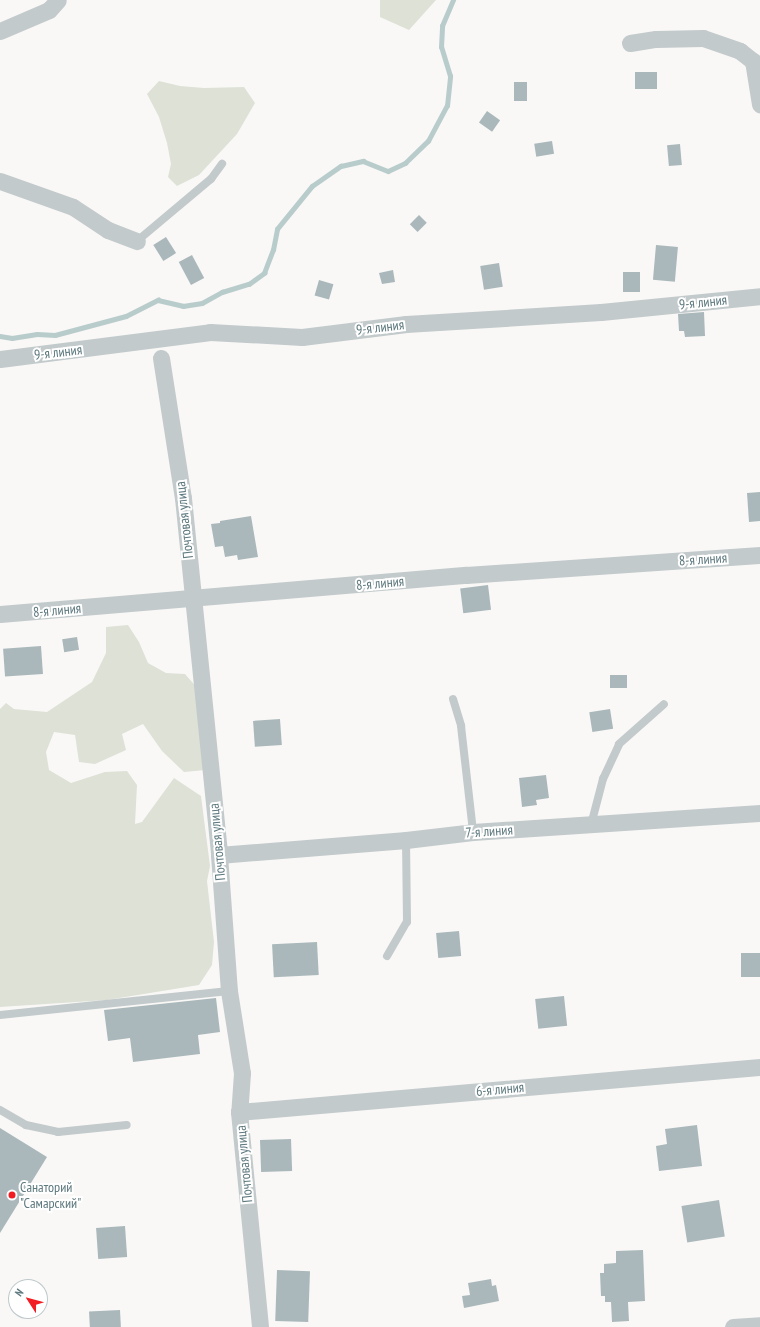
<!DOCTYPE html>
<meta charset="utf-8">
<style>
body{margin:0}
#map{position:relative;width:760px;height:1327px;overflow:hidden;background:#f9f8f6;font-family:"PT Sans Narrow",sans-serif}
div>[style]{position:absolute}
.green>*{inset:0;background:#dde1d6}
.stream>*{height:4.5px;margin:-2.25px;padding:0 2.25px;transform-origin:2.25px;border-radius:2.25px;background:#b9cccc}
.building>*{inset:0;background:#aab8bb;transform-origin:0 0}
.lane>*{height:8px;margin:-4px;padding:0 4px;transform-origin:4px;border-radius:4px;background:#c3cacc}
.street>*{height:17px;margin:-8.5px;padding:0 8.5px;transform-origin:8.5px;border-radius:8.5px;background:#c3cacc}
.dots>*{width:11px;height:11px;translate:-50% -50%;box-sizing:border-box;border:2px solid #fff;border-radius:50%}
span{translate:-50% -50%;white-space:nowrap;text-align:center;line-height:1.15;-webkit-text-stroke:4px #fff;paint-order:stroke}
.street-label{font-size:14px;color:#5d787e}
.poi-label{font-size:14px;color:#5d787e}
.left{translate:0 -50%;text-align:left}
.north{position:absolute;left:8px;top:1279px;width:40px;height:40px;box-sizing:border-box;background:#fff;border:1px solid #bec9cb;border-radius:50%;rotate:306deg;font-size:11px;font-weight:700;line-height:16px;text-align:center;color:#5d787e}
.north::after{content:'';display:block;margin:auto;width:14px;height:18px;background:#f21d22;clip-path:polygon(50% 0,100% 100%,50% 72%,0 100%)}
</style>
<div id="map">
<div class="green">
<div style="clip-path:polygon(380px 0,436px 0,409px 30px,380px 17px)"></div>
<div style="clip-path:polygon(159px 81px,180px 86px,204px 88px,244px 87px,255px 103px,237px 134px,199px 175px,177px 186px,168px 177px,171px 164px,167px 143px,159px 117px,147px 94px)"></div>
<div style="clip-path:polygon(128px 625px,139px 642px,148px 663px,166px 673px,185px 674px,199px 690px,205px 770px,184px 772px,162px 751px,143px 724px,122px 734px,126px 750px,95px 764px,79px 762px,75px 735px,54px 732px,46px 752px,49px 770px,71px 783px,105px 772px,127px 771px,137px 785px,135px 824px,142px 822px,174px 778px,201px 796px,210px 866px,207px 881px,214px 942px,212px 965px,199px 985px,107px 1000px,0 1007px,0 709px,6px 703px,14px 709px,47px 712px,92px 682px,106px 653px,106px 627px)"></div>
</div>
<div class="stream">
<div style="left:0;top:336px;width:12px;rotate:9deg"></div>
<div style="left:12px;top:338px;width:25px;rotate:-9deg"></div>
<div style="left:37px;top:334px;width:18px;rotate:3deg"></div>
<div style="left:55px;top:335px;width:73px;rotate:-15deg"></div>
<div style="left:126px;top:316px;width:36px;rotate:-27deg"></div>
<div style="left:158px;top:300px;width:26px;rotate:13deg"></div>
<div style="left:183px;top:306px;width:19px;rotate:-9deg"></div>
<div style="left:202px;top:303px;width:23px;rotate:-29deg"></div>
<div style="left:222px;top:292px;width:28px;rotate:-17deg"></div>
<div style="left:249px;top:284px;width:19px;rotate:-36deg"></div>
<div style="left:264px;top:273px;width:25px;rotate:-69deg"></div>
<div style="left:273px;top:250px;width:21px;rotate:-79deg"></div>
<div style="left:277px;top:229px;width:55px;rotate:-50.9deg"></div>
<div style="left:312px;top:186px;width:35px;rotate:-35deg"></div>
<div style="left:341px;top:166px;width:23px;rotate:-13deg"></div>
<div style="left:363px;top:161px;width:27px;rotate:22deg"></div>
<div style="left:388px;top:171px;width:19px;rotate:-25deg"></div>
<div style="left:405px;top:163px;width:32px;rotate:-44deg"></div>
<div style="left:428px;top:141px;width:40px;rotate:-62deg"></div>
<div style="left:447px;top:106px;width:30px;rotate:-84deg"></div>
<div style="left:450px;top:76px;width:30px;rotate:-107deg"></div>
<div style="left:441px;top:47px;width:21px;rotate:-87deg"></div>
<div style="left:442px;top:26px;width:28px;rotate:-67deg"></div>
</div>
<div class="building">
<div style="left:635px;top:72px;width:22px;height:17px"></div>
<div style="left:514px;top:82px;width:13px;height:19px"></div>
<div style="left:487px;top:111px;width:16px;height:14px;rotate:35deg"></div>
<div style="left:552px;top:141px;width:13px;height:18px;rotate:81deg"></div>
<div style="left:680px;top:144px;width:21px;height:13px;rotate:85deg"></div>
<div style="left:419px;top:215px;width:11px;height:13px;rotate:45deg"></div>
<div style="left:166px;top:237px;width:19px;height:15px;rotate:58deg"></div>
<div style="left:656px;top:245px;width:22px;height:35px;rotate:5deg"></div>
<div style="left:192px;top:255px;width:26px;height:15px;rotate:62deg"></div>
<div style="left:499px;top:263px;width:24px;height:19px;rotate:81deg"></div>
<div style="clip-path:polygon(393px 270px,395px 282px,382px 284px,379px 273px)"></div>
<div style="left:623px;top:272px;width:17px;height:20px"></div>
<div style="left:319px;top:280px;width:15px;height:16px;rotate:16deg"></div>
<div style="clip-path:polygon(704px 312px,705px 336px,685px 337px,684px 331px,679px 331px,678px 314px)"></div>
<div style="clip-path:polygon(760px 492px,760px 521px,749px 522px,747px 493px)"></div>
<div style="clip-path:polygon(251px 516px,258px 557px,238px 560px,237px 555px,225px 557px,223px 546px,215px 547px,211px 524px,220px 523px,220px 521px)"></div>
<div style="left:488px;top:585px;width:25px;height:28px;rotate:83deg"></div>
<div style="left:77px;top:637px;width:13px;height:15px;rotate:81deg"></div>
<div style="left:41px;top:646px;width:28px;height:38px;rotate:86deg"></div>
<div style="left:610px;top:675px;width:17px;height:13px"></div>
<div style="left:610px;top:709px;width:20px;height:21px;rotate:81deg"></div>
<div style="left:280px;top:719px;width:26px;height:27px;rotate:86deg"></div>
<div style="clip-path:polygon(546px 775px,549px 798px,536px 800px,537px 805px,522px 807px,519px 778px)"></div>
<div style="left:459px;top:931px;width:25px;height:23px;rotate:85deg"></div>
<div style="left:317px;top:942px;width:33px;height:45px;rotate:87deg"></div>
<div style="left:760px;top:953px;width:24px;height:19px;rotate:90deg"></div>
<div style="left:564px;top:996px;width:30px;height:29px;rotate:84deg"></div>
<div style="clip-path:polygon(216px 998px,220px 1032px,198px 1035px,200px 1054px,133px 1062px,130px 1038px,108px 1041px,104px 1010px)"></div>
<div style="clip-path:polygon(697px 1125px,702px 1166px,659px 1171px,656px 1146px,667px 1144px,665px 1129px)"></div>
<div style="clip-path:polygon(0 1128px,47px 1157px,0 1233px)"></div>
<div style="left:291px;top:1139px;width:32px;height:31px;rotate:88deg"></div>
<div style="left:719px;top:1200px;width:37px;height:38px;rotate:81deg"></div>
<div style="left:125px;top:1226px;width:31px;height:29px;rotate:86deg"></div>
<div style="clip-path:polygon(643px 1250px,645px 1301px,628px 1302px,629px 1321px,612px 1322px,611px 1302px,605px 1302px,605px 1296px,601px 1296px,600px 1273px,604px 1273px,604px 1264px,616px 1263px,616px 1251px)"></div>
<div style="left:277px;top:1270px;width:33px;height:51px;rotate:2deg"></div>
<div style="clip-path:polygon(491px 1279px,492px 1286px,496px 1285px,499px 1301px,464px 1308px,462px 1296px,470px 1295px,468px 1283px)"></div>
<div style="left:120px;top:1310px;width:17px;height:31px;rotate:87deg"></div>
</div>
<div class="lane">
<div style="left:137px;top:241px;width:97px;rotate:-40deg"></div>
<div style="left:211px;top:179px;width:19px;rotate:-54deg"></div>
<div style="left:453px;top:699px;width:28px;rotate:73deg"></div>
<div style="left:461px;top:726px;width:107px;rotate:83.5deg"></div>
<div style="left:591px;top:825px;width:48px;rotate:-75.4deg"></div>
<div style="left:603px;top:779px;width:38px;rotate:-65deg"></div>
<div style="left:619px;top:744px;width:60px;rotate:-41.6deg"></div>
<div style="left:387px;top:956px;width:39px;rotate:-60deg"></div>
<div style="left:407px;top:922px;width:82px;rotate:-90.7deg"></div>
<div style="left:0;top:1015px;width:230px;rotate:-6deg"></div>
<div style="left:0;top:1110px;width:30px;rotate:30deg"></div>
<div style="left:26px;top:1125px;width:33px;rotate:12deg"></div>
<div style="left:58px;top:1132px;width:69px;rotate:-5.8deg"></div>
</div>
<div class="street">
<div style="left:0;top:31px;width:53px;rotate:-23.2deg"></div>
<div style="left:49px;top:10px;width:13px;rotate:-48deg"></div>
<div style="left:630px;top:43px;width:26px;rotate:-9deg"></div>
<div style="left:656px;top:39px;width:47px;rotate:-1.2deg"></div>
<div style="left:703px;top:38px;width:39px;rotate:19deg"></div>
<div style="left:740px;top:51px;width:16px;rotate:38deg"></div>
<div style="left:753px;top:61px;width:44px;rotate:80.8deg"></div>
<div style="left:0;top:181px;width:77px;rotate:19.6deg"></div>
<div style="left:73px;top:207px;width:42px;rotate:33.3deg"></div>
<div style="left:108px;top:230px;width:31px;rotate:21deg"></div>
<div style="left:161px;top:358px;width:142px;rotate:81.1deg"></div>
<div style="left:183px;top:498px;width:359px;rotate:84.2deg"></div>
<div style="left:219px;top:855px;width:136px;rotate:85.8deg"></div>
<div style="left:229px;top:991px;width:83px;rotate:81deg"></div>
<div style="left:242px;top:1073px;width:39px;rotate:94deg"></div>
<div style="left:239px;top:1112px;width:216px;rotate:84.4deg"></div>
<div style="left:0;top:359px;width:212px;rotate:-7.3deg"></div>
<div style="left:210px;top:332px;width:92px;rotate:3.1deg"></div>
<div style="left:302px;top:337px;width:105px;rotate:-7.1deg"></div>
<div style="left:406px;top:324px;width:195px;rotate:-3.5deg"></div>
<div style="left:601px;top:312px;width:160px;rotate:-5.7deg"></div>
<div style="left:0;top:614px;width:468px;rotate:-4.8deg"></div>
<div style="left:466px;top:575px;width:295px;rotate:-3.9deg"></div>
<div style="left:219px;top:855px;width:188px;rotate:-4.6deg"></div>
<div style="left:406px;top:840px;width:67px;rotate:-6.8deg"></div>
<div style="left:473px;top:832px;width:288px;rotate:-3.8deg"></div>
<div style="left:239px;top:1112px;width:523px;rotate:-4.94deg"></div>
<div style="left:733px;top:1327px;width:27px;rotate:-4deg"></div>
</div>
<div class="dots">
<div style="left:12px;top:1195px;background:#f21d22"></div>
</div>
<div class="street-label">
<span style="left:703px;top:302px;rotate:-6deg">9-я линия</span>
<span style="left:380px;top:327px;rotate:-7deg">9-я линия</span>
<span style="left:58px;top:352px;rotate:-7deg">9-я линия</span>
<span style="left:184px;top:520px;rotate:-96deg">Почтовая улица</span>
<span style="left:703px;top:559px;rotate:-4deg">8-я линия</span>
<span style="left:380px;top:583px;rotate:-5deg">8-я линия</span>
<span style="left:57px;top:610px;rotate:-5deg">8-я линия</span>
<span style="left:489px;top:831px;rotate:-4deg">7-я линия</span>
<span style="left:217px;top:842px;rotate:-95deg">Почтовая улица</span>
<span style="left:500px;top:1089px;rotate:-5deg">6-я линия</span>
<span style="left:244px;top:1164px;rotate:-95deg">Почтовая улица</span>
</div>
<div class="poi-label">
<span class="left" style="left:20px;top:1195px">Санаторий<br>"Самарский"</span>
</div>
<div class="north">N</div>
</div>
